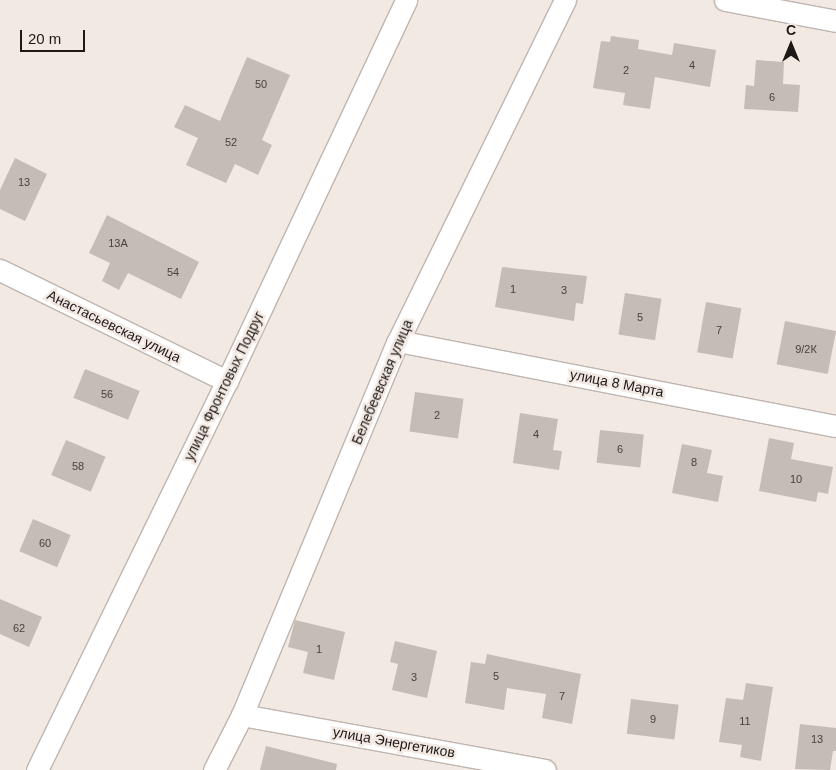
<!DOCTYPE html>
<meta charset="utf-8">
<style>
body{margin:0}
#map{position:relative;width:836px;height:770px;overflow:hidden;background:#f3e9e3;font-family:Arial,sans-serif}
div>[style]{position:absolute}
.building>*{inset:0;background:#c5bcb6;transform-origin:0 0}
.roads{filter:drop-shadow(1px 0 #bfb5b0) drop-shadow(-1px 0 #bfb5b0) drop-shadow(0 1px #bfb5b0) drop-shadow(0 -1px #bfb5b0)}
.street>*{height:21px;margin:-10.5px;padding:0 10.5px;transform-origin:10.5px;border-radius:10.5px;background:#fff}
span{translate:-50% -50%;white-space:nowrap;text-align:center;line-height:1.15;-webkit-text-stroke:5px #f3e9e3;paint-order:stroke}
.number-label{font-size:11px;color:#47423f}
.number-label span{-webkit-text-stroke-width:0}
.street-label{font-size:14px;color:#1d1917}
.north{position:absolute;left:766px;top:20px;width:50px;height:50px;-webkit-text-stroke:4px #f3e9e3;paint-order:stroke;rotate:0deg;font-size:14px;font-weight:700;line-height:20px;text-align:center;color:#1d1917}
.north::after{content:'';display:block;margin:auto;width:18px;height:22px;background:#1d1917;clip-path:polygon(50% 0,100% 100%,50% 72%,0 100%)}
.scale{position:absolute;left:20px;top:30px;width:65px;height:22px;box-sizing:border-box;border:2px solid #1d1917;border-top:0;padding-left:6px;font-size:15px;line-height:18px;white-space:nowrap;color:#1d1917;-webkit-text-stroke:4px #f3e9e3;paint-order:stroke}
</style>
<div id="map">
<div class="building">
<div style="clip-path:polygon(611px 36px,639px 40px,638px 49px,672px 55px,674px 43px,716px 50px,710px 87px,655px 77px,650px 109px,623px 105px,625px 93px,593px 88px,601px 41px,610px 42px)"></div>
<div style="clip-path:polygon(247px 57px,290px 75px,262px 140px,272px 145px,258px 175px,235px 164px,226px 183px,186px 165px,198px 138px,174px 127px,185px 105px,220px 121px)"></div>
<div style="clip-path:polygon(756px 60px,784px 62px,783px 84px,800px 85px,798px 112px,744px 109px,746px 85px,754px 86px)"></div>
<div style="clip-path:polygon(15px 158px,47px 174px,25px 221px,0 209px,0 190px)"></div>
<div style="clip-path:polygon(107px 215px,199px 262px,181px 299px,128px 273px,119px 290px,102px 281px,110px 263px,89px 253px)"></div>
<div style="clip-path:polygon(502px 267px,587px 276px,583px 304px,576px 303px,574px 321px,495px 307px)"></div>
<div style="left:625px;top:293px;width:37px;height:42px;rotate:9deg"></div>
<div style="left:706px;top:302px;width:36px;height:51px;rotate:10deg"></div>
<div style="left:785px;top:321px;width:52px;height:44px;rotate:11deg"></div>
<div style="left:85px;top:369px;width:59px;height:31px;rotate:22deg"></div>
<div style="left:415px;top:392px;width:49px;height:40px;rotate:8deg"></div>
<div style="clip-path:polygon(520px 413px,558px 419px,553px 450px,562px 451px,559px 470px,513px 463px)"></div>
<div style="left:600px;top:430px;width:44px;height:33px;rotate:6deg"></div>
<div style="clip-path:polygon(769px 438px,794px 443px,791px 459px,833px 467px,828px 494px,818px 492px,816px 502px,759px 491px)"></div>
<div style="left:66px;top:440px;width:43px;height:38px;rotate:23deg"></div>
<div style="clip-path:polygon(682px 444px,712px 450px,707px 473px,723px 476px,718px 502px,672px 493px)"></div>
<div style="left:33px;top:519px;width:41px;height:35px;rotate:23deg"></div>
<div style="clip-path:polygon(0 599px,42px 617px,29px 647px,0 634px)"></div>
<div style="clip-path:polygon(295px 620px,345px 632px,334px 680px,303px 673px,308px 652px,288px 647px)"></div>
<div style="clip-path:polygon(395px 641px,437px 651px,427px 698px,392px 690px,398px 664px,390px 662px)"></div>
<div style="clip-path:polygon(487px 654px,581px 674px,572px 724px,542px 718px,546px 694px,507px 688px,504px 710px,465px 703px,471px 662px,485px 664px)"></div>
<div style="clip-path:polygon(746px 683px,773px 687px,761px 761px,740px 757px,742px 745px,719px 742px,726px 698px,743px 700px)"></div>
<div style="left:631px;top:699px;width:48px;height:35px;rotate:7deg"></div>
<div style="clip-path:polygon(800px 724px,836px 728px,836px 751px,833px 751px,830px 770px,795px 769px)"></div>
<div style="clip-path:polygon(266px 746px,337px 764px,336px 770px,260px 770px)"></div>
</div>
<div class="roads">
<div class="street">
<div style="left:725px;top:0;width:113px;rotate:10.7deg"></div>
<div style="left:0;top:270px;width:253px;rotate:26.1deg"></div>
<div style="left:398px;top:341px;width:446px;rotate:11deg"></div>
<div style="left:242px;top:715px;width:308px;rotate:10.3deg"></div>
<div style="left:37px;top:770px;width:433px;rotate:-64deg"></div>
<div style="left:227px;top:381px;width:421px;rotate:-64.8deg"></div>
<div style="left:214px;top:770px;width:62px;rotate:-63deg"></div>
<div style="left:242px;top:715px;width:405px;rotate:-67.4deg"></div>
<div style="left:398px;top:341px;width:380px;rotate:-63.9deg"></div>
</div>
</div>
<div class="number-label">
<span style="left:692px;top:65px">4</span>
<span style="left:626px;top:70px">2</span>
<span style="left:261px;top:84px">50</span>
<span style="left:772px;top:97px">6</span>
<span style="left:231px;top:142px">52</span>
<span style="left:24px;top:182px">13</span>
<span style="left:118px;top:243px">13А</span>
<span style="left:173px;top:272px">54</span>
<span style="left:513px;top:289px">1</span>
<span style="left:564px;top:290px">3</span>
<span style="left:640px;top:317px">5</span>
<span style="left:719px;top:330px">7</span>
<span style="left:806px;top:349px">9/2К</span>
<span style="left:107px;top:394px">56</span>
<span style="left:437px;top:415px">2</span>
<span style="left:536px;top:434px">4</span>
<span style="left:620px;top:449px">6</span>
<span style="left:694px;top:462px">8</span>
<span style="left:78px;top:466px">58</span>
<span style="left:796px;top:479px">10</span>
<span style="left:45px;top:543px">60</span>
<span style="left:19px;top:628px">62</span>
<span style="left:319px;top:649px">1</span>
<span style="left:496px;top:676px">5</span>
<span style="left:414px;top:677px">3</span>
<span style="left:562px;top:696px">7</span>
<span style="left:653px;top:719px">9</span>
<span style="left:745px;top:721px">11</span>
<span style="left:817px;top:739px">13</span>
</div>
<div class="street-label">
<span style="left:114px;top:326px;rotate:26deg">Анастасьевская улица</span>
<span style="left:382px;top:382px;rotate:-67deg">Белебеевская улица</span>
<span style="left:617px;top:383px;rotate:11deg">улица 8 Марта</span>
<span style="left:224px;top:386px;rotate:-64deg">улица Фронтовых Подруг</span>
<span style="left:394px;top:742px;rotate:10deg">улица Энергетиков</span>
</div>
<div class="north">С</div>
<div class="scale">20 m</div>
</div>
